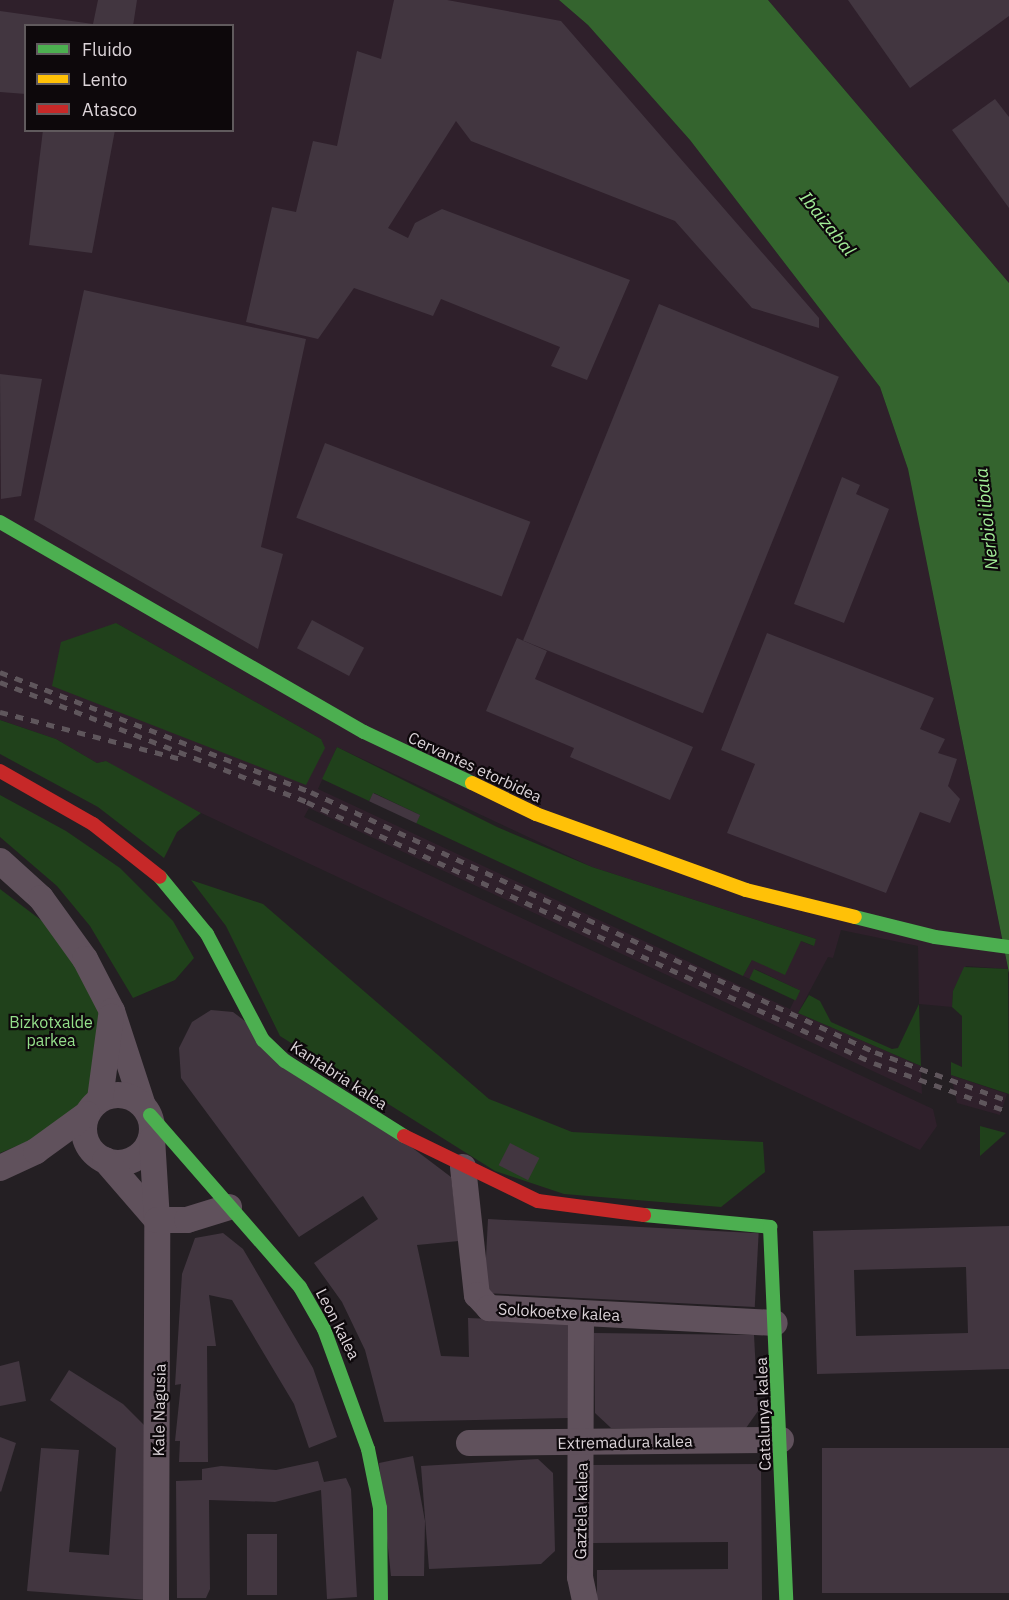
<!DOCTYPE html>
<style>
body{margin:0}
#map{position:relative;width:1009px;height:1600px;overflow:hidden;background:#241f23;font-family:"IBM Plex Sans",sans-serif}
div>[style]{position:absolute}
.built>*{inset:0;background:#2f202b}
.green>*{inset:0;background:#20411b;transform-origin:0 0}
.water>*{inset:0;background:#34642e}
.building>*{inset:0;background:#423640;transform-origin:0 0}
.street>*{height:26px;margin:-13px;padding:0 13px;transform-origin:13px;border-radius:13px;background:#60515c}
.street>.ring{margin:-13px;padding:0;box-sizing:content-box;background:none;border:26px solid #60515c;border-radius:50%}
.fast>*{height:14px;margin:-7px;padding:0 7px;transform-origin:7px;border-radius:7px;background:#4caf50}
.slow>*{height:14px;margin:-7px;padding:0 7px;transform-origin:7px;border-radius:7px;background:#ffc107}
.jam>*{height:14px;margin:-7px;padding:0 7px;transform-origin:7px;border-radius:7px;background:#c62828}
.rail>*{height:4.5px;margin-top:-2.25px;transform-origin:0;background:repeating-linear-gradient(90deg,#5f565c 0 8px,transparent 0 16px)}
span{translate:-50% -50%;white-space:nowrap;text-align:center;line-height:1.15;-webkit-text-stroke:4.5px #0d080b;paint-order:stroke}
.street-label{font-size:16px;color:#dcd4d9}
.park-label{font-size:16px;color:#94df8a}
.water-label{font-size:18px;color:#a3ee98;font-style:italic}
.legend{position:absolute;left:24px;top:24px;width:210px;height:108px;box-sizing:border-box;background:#0d080b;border:2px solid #605a5d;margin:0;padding:8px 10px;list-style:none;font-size:18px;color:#dcd4d9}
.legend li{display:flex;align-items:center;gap:12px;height:30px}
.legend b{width:30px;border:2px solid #605a5d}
</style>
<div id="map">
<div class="built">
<div style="clip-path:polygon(evenodd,0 0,559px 0,588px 25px,690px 140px,880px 387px,908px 469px,1008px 969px,966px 966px,953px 991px,952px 1007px,919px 1004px,918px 946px,841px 930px,833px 958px,828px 957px,798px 1013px,921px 1066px,922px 1094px,309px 808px,304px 817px,933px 1109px,937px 1126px,920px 1150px,150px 789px,106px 761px,97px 763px,56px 739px,0 720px,0 0,26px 26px,232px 26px,232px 130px,26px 130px,26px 26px,0 0,116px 623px,321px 739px,306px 784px,232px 754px,116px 623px,0 0,337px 747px,592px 867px,816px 939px,813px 946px,801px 941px,752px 960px,743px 976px,750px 979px,755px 969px,799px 990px,790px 1009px,318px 789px,337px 747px)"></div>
<div style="clip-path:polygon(768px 0,1009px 0,1009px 283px,970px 237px)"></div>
<div style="clip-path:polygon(951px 1075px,1007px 1094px,1000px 1115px,957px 1103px)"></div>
</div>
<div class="green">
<div style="clip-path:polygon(116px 623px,321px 739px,325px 748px,306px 785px,52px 686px,61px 642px)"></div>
<div style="clip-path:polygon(0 720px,56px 739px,97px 763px,106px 761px,201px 813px,177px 832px,164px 858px,98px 807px,0 754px)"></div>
<div style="clip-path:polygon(337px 747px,497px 827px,592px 867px,816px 939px,814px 946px,801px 941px,785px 975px,752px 960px,743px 976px,416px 823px,420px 815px,374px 793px,369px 801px,322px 779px)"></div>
<div style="clip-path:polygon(0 795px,66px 831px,120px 868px,173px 921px,194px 958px,175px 980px,133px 998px,90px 926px,57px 886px,0 837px)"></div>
<div style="clip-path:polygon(191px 880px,263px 904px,489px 1099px,572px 1132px,763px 1142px,765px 1172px,721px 1207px,564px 1194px,495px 1171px,280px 1036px,226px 926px)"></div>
<div style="clip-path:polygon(0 889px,58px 933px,100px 1002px,103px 1061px,83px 1104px,34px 1139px,0 1153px)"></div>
<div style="clip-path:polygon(964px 967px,1008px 969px,1009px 1094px,951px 1075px,951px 1062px,962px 1067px,962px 1016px,952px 1007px,953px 991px)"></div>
<div style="left:754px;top:969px;width:51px;height:11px;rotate:25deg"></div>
<div style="clip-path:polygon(809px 995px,820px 1001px,831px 1022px,892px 1049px,898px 1048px,919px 1004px,921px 1066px,798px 1013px)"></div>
<div style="clip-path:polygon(980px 1126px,1006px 1133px,980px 1156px)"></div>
</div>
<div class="water">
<div style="clip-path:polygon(559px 0,768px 0,1009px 283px,1009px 973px,908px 469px,880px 387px,690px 140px,588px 25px)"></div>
</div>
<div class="building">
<div style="clip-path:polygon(98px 0,137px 0,133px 26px,26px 26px,26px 94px,0 92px,0 11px,93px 24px)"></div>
<div style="clip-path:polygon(394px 0,447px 0,561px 21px,819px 318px,819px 328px,752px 308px,675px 221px,471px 141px,456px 121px,388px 228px,408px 238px,415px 223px,442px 209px,630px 280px,587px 380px,551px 366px,560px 347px,441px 299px,433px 316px,354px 288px,318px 339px,246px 322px,272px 207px,296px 212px,313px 141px,337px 146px,357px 51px,381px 59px)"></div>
<div style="clip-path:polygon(848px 0,1009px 0,1009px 16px,910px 88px)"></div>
<div style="clip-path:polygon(995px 99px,1009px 117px,1009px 208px,952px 130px)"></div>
<div style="clip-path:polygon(43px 130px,115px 130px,92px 253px,29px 245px)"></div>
<div style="clip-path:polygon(84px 290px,306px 339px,261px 547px,283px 554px,258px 649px,34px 520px)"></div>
<div style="left:659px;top:304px;width:194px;height:363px;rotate:22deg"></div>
<div style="clip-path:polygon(0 374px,42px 379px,21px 496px,1px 499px)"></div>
<div style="left:325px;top:443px;width:220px;height:80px;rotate:21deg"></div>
<div style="clip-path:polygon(842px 477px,860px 485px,856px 494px,889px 509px,844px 623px,794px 604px)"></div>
<div style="left:312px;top:620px;width:59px;height:32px;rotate:28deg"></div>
<div style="clip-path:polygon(767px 633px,934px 698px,920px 729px,945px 739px,938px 753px,957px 759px,948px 786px,960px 799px,950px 823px,920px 812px,886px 893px,727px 833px,755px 764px,721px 750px)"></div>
<div style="clip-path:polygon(517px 638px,547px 651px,535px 679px,693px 747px,670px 800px,570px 757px,574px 748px,486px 711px)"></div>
<div style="left:373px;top:793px;width:52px;height:9px;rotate:25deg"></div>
<div style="clip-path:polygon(211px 1010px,233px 1012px,451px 1177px,459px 1241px,417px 1245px,441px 1356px,469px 1357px,468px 1318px,571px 1322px,569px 1418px,384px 1422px,365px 1350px,342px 1302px,314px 1263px,378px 1219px,363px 1196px,299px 1237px,181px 1078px,179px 1048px,192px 1022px)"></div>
<div style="left:510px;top:1143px;width:33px;height:25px;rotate:27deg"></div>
<div style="left:488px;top:1219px;width:271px;height:74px;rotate:3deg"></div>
<div style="clip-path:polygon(evenodd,1009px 1226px,1009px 1369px,817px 1374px,813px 1231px,1009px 1226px,966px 1267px,968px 1333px,856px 1336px,854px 1270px,966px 1267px)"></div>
<div style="clip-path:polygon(223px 1233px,243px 1249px,313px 1368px,337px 1437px,309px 1448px,294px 1404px,232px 1300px,209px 1295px,216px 1346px,207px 1346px,208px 1462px,179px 1462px,180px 1441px,175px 1441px,181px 1384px,175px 1385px,182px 1274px,195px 1238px)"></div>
<div style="clip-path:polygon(594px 1333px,754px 1335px,758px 1411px,746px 1428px,611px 1428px,595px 1413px)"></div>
<div style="clip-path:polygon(19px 1361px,26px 1401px,0 1406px,0 1366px)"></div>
<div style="clip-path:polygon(69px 1370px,123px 1404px,150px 1431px,148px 1600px,27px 1591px,41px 1448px,79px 1450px,69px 1552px,109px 1555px,116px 1448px,50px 1400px)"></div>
<div style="clip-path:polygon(0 1437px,16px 1443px,1px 1492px,0 1491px)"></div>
<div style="left:1009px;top:1448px;width:145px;height:187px;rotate:90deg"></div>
<div style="clip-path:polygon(413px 1456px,425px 1521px,424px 1576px,391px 1576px,379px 1463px)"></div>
<div style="clip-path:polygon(538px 1459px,553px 1473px,555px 1551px,541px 1564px,429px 1569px,421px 1466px)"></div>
<div style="clip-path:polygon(318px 1461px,324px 1482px,346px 1478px,351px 1489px,357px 1597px,327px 1599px,321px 1490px,275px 1502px,209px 1500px,210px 1589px,206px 1598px,177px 1598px,176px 1481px,202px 1480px,202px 1469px,221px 1466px,276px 1470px)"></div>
<div style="clip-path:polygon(761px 1464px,762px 1600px,597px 1600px,597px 1570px,728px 1569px,728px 1542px,593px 1543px,593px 1465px)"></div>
<div style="left:247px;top:1534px;width:30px;height:61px"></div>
</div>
<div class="street">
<div style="left:0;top:861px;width:55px;rotate:42.1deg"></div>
<div style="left:41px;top:898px;width:75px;rotate:54.2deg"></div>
<div style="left:85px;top:959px;width:59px;rotate:62.6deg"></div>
<div style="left:112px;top:1011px;width:97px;rotate:71.9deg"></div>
<div class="ring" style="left:84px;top:1095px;width:42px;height:42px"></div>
<div style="left:100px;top:1099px;width:83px;rotate:-82.4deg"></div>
<div style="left:105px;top:1160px;width:79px;rotate:49.1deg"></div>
<div style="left:157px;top:1220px;width:81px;rotate:-93.5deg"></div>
<div style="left:463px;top:1167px;width:129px;rotate:83.8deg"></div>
<div style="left:477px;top:1295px;width:18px;rotate:47deg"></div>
<div style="left:489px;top:1308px;width:286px;rotate:3deg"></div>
<div style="left:0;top:1168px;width:40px;rotate:-25deg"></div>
<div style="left:36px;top:1151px;width:63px;rotate:-36deg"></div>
<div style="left:581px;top:1313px;width:264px;rotate:90.2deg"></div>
<div style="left:580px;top:1577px;width:24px;rotate:78deg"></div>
<div style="left:469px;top:1443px;width:312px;rotate:-0.6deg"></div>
<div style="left:156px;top:1600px;width:380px;rotate:-89.8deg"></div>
<div style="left:157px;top:1220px;width:30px"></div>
<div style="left:187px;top:1220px;width:44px;rotate:-17.2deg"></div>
</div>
<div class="fast">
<div style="left:0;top:522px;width:420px;rotate:30deg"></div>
<div style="left:364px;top:732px;width:119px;rotate:25.3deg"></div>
<div style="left:160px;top:877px;width:74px;rotate:50.5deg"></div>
<div style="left:207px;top:934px;width:120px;rotate:62.2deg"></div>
<div style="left:263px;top:1040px;width:30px;rotate:44deg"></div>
<div style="left:285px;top:1061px;width:141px;rotate:32.2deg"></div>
<div style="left:855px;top:917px;width:82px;rotate:14deg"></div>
<div style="left:935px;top:937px;width:75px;rotate:7.7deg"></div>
<div style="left:150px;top:1115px;width:228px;rotate:48.9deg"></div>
<div style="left:300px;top:1287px;width:48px;rotate:60.3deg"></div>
<div style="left:324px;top:1329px;width:128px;rotate:69.9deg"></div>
<div style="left:368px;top:1449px;width:60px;rotate:78.5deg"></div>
<div style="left:380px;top:1508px;width:92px;rotate:89.4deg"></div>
<div style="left:644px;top:1215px;width:127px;rotate:5.4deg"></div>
<div style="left:770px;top:1227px;width:373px;rotate:87.5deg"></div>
</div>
<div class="slow">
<div style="left:472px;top:783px;width:71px;rotate:25.8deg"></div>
<div style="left:536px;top:814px;width:223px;rotate:19.9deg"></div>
<div style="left:746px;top:890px;width:112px;rotate:13.9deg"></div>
</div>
<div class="jam">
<div style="left:0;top:771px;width:107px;rotate:29.7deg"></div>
<div style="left:93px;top:824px;width:85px;rotate:38.3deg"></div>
<div style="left:404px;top:1136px;width:149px;rotate:25.9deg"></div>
<div style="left:538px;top:1201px;width:107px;rotate:7.5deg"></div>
</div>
<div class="rail">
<div style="left:0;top:672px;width:333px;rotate:21.1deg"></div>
<div style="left:311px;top:792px;width:621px;rotate:24.75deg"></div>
<div style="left:875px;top:1052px;width:143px;rotate:20.1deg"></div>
<div style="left:0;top:682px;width:330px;rotate:21.3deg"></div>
<div style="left:307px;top:802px;width:624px;rotate:24.72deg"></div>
<div style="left:874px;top:1063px;width:144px;rotate:19.9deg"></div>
<div style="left:0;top:712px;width:188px;rotate:14.5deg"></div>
</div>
<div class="street-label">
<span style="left:475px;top:767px;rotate:25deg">Cervantes etorbidea</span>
<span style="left:339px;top:1075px;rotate:33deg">Kantabria kalea</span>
<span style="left:559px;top:1312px;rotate:3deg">Solokoetxe kalea</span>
<span style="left:338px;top:1324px;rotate:63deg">Leon kalea</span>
<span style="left:159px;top:1410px;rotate:-89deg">Kale Nagusia</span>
<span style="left:763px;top:1414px;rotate:-92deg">Catalunya kalea</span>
<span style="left:625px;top:1442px;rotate:-1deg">Extremadura kalea</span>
<span style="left:581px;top:1511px;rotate:-89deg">Gaztela kalea</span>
</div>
<div class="park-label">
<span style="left:51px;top:1031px">Bizkotxalde<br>parkea</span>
</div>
<div class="water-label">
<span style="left:827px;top:224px;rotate:51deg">Ibaizabal</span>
<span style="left:987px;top:519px;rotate:-96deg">Nerbioi ibaia</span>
</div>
<ul class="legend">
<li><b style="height:8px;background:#4caf50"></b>Fluido</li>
<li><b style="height:8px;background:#ffc107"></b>Lento</li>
<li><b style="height:8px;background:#c62828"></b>Atasco</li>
</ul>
</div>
